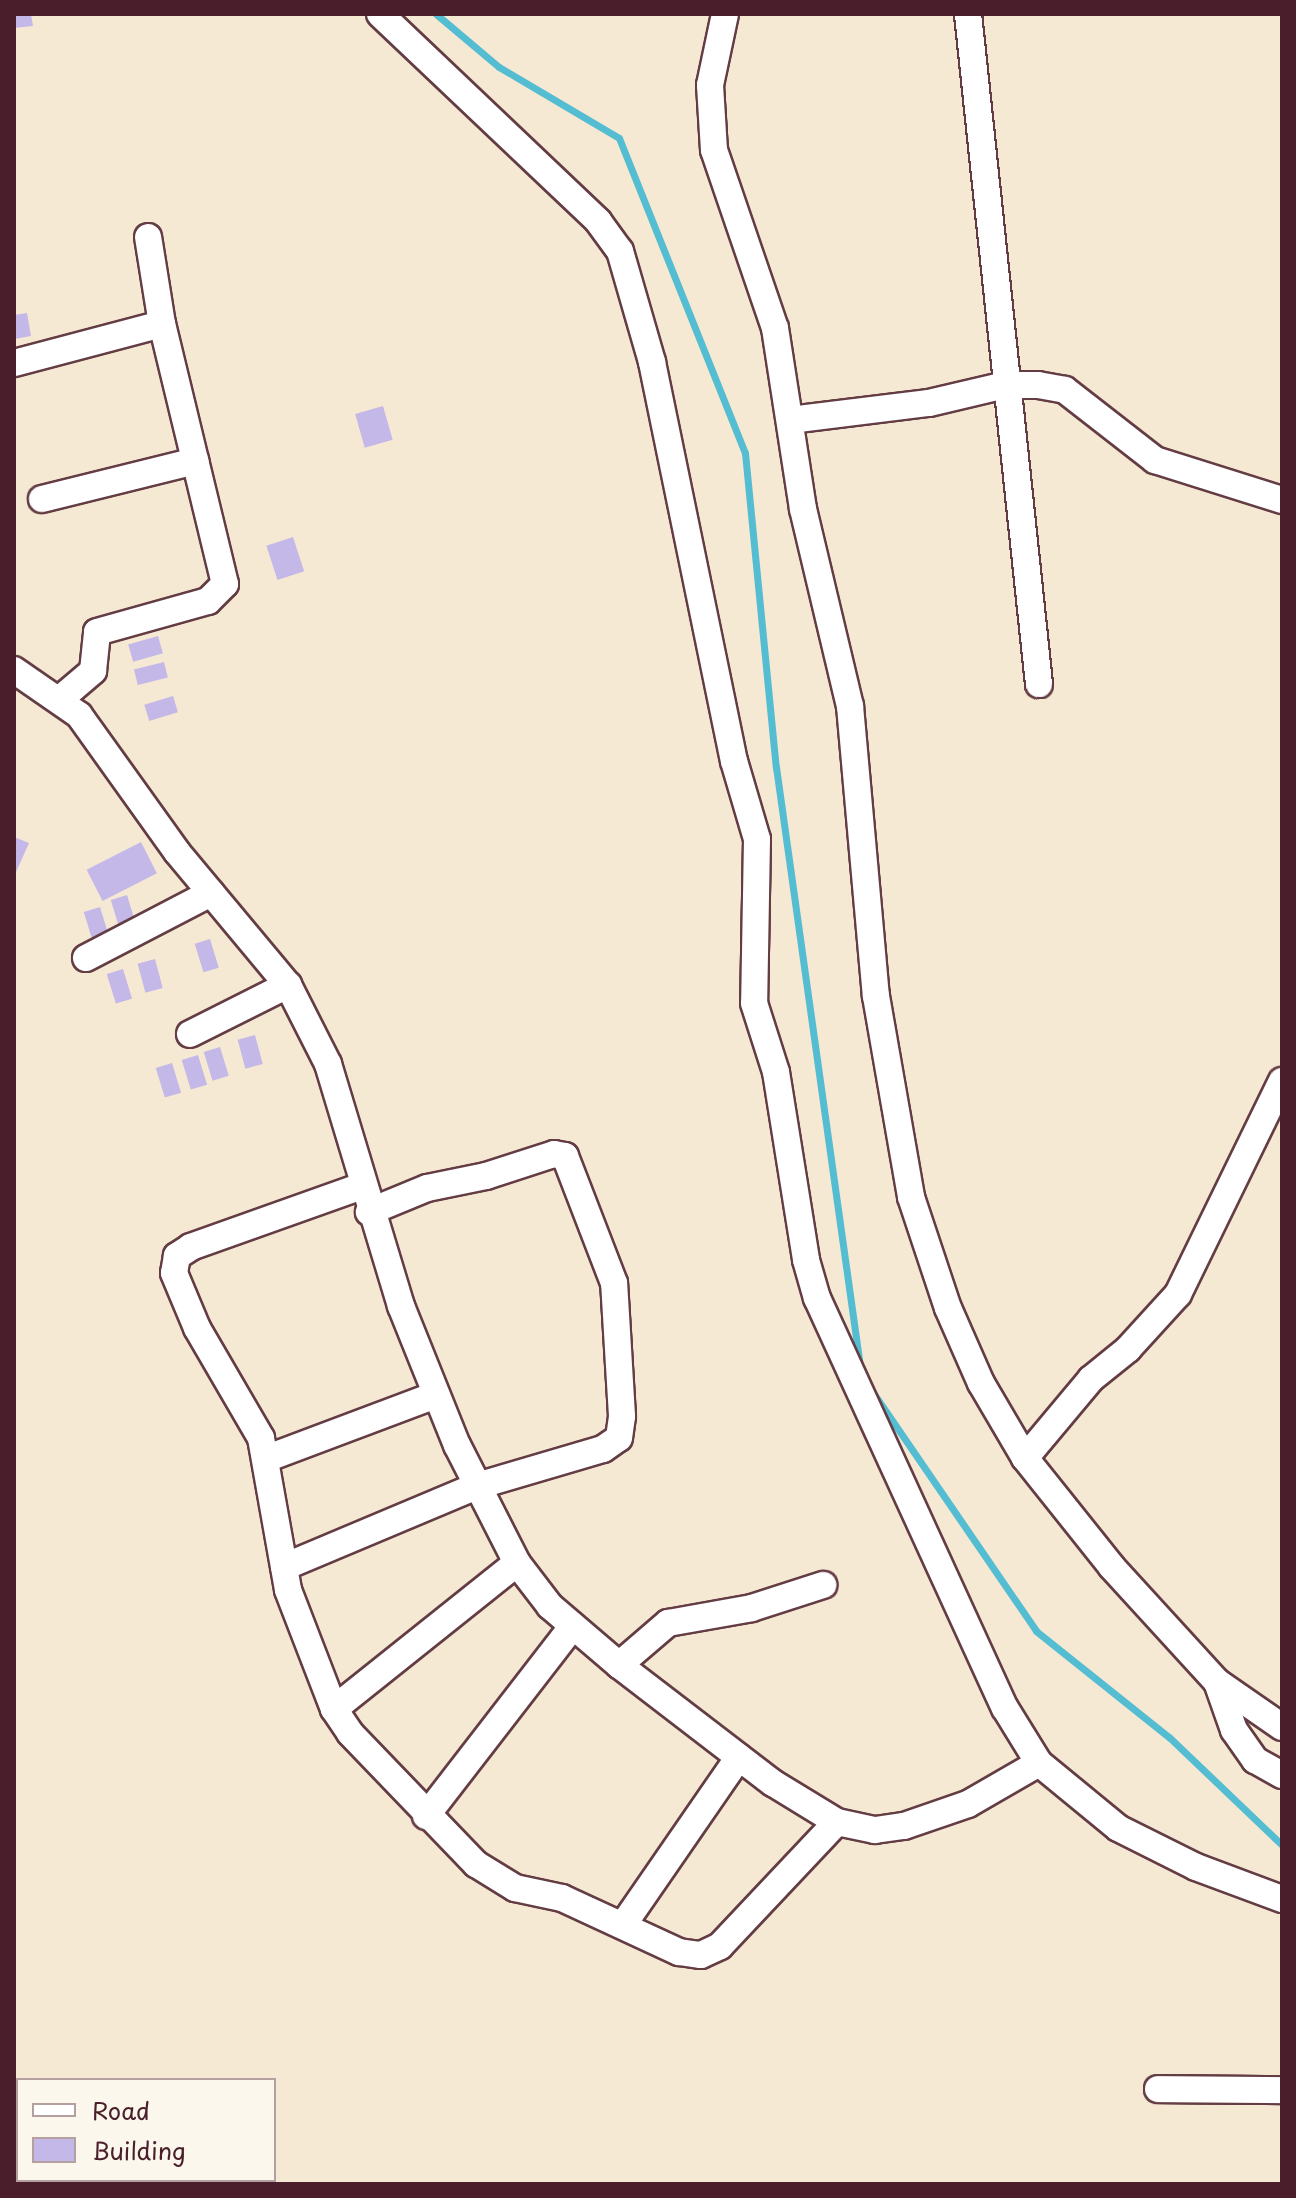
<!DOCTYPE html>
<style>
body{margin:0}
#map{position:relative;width:1296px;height:2198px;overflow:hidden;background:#f6e9d4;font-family:"Playpen Sans",sans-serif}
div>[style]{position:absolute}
.stream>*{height:7px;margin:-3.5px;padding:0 3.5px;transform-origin:3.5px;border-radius:3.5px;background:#54bdd2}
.building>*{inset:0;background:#c3b8e8;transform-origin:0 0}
.roads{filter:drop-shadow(2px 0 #643d44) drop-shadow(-2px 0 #643d44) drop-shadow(0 2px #643d44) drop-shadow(0 -2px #643d44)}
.minor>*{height:26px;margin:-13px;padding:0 13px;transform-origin:13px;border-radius:13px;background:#fff}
span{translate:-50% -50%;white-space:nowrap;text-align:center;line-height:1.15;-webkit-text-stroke:6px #fbf7ec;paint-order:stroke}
.frame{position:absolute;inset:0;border:16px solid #4a1f2b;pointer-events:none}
.legend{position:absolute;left:16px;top:2078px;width:260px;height:104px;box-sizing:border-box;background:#fbf7ec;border:2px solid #b4a19f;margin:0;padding:10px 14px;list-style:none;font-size:24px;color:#4a1f2b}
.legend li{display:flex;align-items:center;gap:16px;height:40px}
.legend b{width:40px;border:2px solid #b4a19f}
</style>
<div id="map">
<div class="stream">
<div style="left:436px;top:14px;width:82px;rotate:40.1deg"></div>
<div style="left:499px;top:67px;width:139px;rotate:30.6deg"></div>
<div style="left:619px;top:138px;width:339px;rotate:68.2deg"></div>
<div style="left:745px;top:453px;width:316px;rotate:84.4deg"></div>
<div style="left:776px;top:767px;width:605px;rotate:82.02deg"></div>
<div style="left:874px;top:1394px;width:287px;rotate:55.6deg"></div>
<div style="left:1036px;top:1631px;width:171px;rotate:38.6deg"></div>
<div style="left:1170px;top:1738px;width:155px;rotate:43.7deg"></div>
</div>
<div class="building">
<div style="clip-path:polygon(14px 14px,31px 14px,33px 26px,14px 28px)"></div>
<div style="clip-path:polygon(27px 313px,31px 336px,14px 339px,14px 315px)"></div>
<div style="left:383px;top:406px;width:35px;height:29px;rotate:74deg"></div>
<div style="left:293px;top:537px;width:36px;height:28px;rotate:72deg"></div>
<div style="left:158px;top:636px;width:18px;height:31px;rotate:74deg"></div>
<div style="left:164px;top:662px;width:16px;height:31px;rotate:76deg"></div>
<div style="left:173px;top:696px;width:17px;height:30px;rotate:73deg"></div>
<div style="clip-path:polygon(14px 837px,29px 843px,16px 872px,14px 871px)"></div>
<div style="left:141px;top:842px;width:35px;height:61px;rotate:63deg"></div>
<div style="left:127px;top:895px;width:30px;height:17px;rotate:73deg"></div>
<div style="left:100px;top:907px;width:31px;height:17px;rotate:73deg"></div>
<div style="left:210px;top:939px;width:30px;height:16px;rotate:73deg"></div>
<div style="left:155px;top:959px;width:30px;height:18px;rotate:75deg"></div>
<div style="left:123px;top:969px;width:31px;height:17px;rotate:73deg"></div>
<div style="left:255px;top:1035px;width:30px;height:18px;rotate:75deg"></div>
<div style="left:220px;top:1047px;width:30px;height:17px;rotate:73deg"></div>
<div style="left:198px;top:1055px;width:31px;height:17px;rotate:73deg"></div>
<div style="left:172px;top:1063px;width:31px;height:17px;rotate:73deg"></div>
</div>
<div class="roads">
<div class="minor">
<div style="left:380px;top:14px;width:301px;rotate:43.5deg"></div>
<div style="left:598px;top:221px;width:37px;rotate:54deg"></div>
<div style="left:620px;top:251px;width:116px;rotate:73.9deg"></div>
<div style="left:652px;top:362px;width:407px;rotate:78.4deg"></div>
<div style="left:734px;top:761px;width:81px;rotate:73.6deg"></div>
<div style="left:757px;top:839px;width:164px;rotate:91deg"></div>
<div style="left:754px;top:1003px;width:72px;rotate:72.3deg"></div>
<div style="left:776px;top:1072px;width:190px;rotate:80.9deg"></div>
<div style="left:806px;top:1260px;width:40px;rotate:74deg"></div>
<div style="left:817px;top:1298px;width:451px;rotate:65.4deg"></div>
<div style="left:1005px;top:1708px;width:65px;rotate:58.3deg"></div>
<div style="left:1039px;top:1763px;width:102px;rotate:39.4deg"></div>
<div style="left:1118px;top:1828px;width:87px;rotate:26.6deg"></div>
<div style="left:1196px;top:1867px;width:92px;rotate:20.4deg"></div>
<div style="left:725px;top:14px;width:73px;rotate:101.9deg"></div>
<div style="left:710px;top:85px;width:65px;rotate:86.5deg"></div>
<div style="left:714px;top:150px;width:188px;rotate:71.1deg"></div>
<div style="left:775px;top:328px;width:183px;rotate:81.2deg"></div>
<div style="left:803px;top:509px;width:203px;rotate:76.6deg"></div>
<div style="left:850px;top:706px;width:291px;rotate:84.9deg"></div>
<div style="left:876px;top:996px;width:204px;rotate:80.1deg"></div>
<div style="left:911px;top:1197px;width:117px;rotate:71.6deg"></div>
<div style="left:948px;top:1308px;width:82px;rotate:66.3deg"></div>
<div style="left:981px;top:1383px;width:87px;rotate:59.6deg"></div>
<div style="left:1025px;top:1458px;width:139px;rotate:51.4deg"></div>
<div style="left:1112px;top:1567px;width:156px;rotate:47.6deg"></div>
<div style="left:1217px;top:1682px;width:79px;rotate:34.7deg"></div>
<div style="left:968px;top:14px;width:674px;rotate:83.95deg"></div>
<div style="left:14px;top:363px;width:153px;rotate:-14.8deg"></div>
<div style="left:790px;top:420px;width:140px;rotate:-7deg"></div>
<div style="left:929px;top:403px;width:79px;rotate:-13.2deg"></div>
<div style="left:1006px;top:385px;width:32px"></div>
<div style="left:1038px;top:385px;width:27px;rotate:10deg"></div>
<div style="left:1065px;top:390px;width:114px;rotate:37.9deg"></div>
<div style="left:1155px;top:460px;width:133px;rotate:17.5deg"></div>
<div style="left:42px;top:499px;width:158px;rotate:-13.9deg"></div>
<div style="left:14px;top:670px;width:79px;rotate:34.7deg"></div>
<div style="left:79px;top:715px;width:168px;rotate:54.4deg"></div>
<div style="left:177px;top:852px;width:173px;rotate:50.2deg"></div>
<div style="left:288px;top:985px;width:89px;rotate:63.1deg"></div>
<div style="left:328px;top:1064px;width:253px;rotate:73.2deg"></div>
<div style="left:401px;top:1306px;width:150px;rotate:68.1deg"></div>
<div style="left:457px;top:1445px;width:132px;rotate:63deg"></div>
<div style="left:517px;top:1563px;width:54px;rotate:52.5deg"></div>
<div style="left:550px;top:1606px;width:91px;rotate:40.5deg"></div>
<div style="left:619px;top:1665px;width:194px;rotate:37.5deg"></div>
<div style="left:773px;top:1783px;width:75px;rotate:31.4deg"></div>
<div style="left:837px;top:1822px;width:39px;rotate:12deg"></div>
<div style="left:875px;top:1830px;width:29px;rotate:-8deg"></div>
<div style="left:904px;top:1826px;width:68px;rotate:-19deg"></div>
<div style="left:968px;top:1804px;width:82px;rotate:-30deg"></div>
<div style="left:59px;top:700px;width:45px;rotate:-40.5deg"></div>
<div style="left:93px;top:671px;width:39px;rotate:-84deg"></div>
<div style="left:97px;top:632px;width:115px;rotate:-15.6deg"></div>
<div style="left:208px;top:601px;width:24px;rotate:-45deg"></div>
<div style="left:225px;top:584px;width:268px;rotate:-103.6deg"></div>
<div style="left:162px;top:324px;width:88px;rotate:-99.1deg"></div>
<div style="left:86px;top:958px;width:141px;rotate:-27.5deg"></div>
<div style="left:190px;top:1034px;width:110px;rotate:-26.6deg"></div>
<div style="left:362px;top:1186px;width:182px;rotate:160.4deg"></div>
<div style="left:191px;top:1247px;width:17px;rotate:147deg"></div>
<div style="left:177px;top:1256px;width:17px;rotate:100deg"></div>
<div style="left:174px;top:1273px;width:60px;rotate:67.3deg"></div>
<div style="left:197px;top:1328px;width:127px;rotate:59.8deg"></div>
<div style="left:261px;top:1438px;width:154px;rotate:79.9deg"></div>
<div style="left:288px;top:1590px;width:128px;rotate:68.9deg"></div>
<div style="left:334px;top:1709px;width:29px;rotate:56deg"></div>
<div style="left:350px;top:1733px;width:182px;rotate:46.1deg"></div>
<div style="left:476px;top:1864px;width:46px;rotate:31.6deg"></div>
<div style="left:515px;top:1888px;width:48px;rotate:12deg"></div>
<div style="left:562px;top:1898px;width:129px;rotate:24.8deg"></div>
<div style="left:679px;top:1952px;width:22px;rotate:8deg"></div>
<div style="left:701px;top:1955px;width:21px;rotate:-25deg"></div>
<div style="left:720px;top:1946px;width:170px;rotate:-46.7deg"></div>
<div style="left:268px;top:1458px;width:179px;rotate:-20.6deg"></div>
<div style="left:1025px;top:1458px;width:103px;rotate:-50.1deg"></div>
<div style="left:1091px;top:1379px;width:48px;rotate:-39deg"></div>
<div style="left:1128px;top:1349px;width:74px;rotate:-47.7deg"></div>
<div style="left:1178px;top:1294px;width:237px;rotate:-64deg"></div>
<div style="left:284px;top:1567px;width:209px;rotate:-22.8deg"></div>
<div style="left:477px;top:1486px;width:131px;rotate:-16.4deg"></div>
<div style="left:603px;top:1449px;width:19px;rotate:-35deg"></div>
<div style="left:619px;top:1438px;width:22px;rotate:-82deg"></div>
<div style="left:622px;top:1416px;width:133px;rotate:-93.4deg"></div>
<div style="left:614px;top:1283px;width:136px;rotate:-111.1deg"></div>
<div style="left:565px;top:1156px;width:11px;rotate:-170deg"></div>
<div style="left:554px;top:1154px;width:71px;rotate:162.1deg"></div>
<div style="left:486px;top:1176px;width:60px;rotate:168.5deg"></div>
<div style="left:427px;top:1188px;width:63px;rotate:157.5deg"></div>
<div style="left:619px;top:1665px;width:65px;rotate:-40.6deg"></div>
<div style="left:668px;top:1623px;width:85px;rotate:-10.1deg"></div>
<div style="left:752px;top:1608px;width:75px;rotate:-17.9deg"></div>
<div style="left:1217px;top:1682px;width:51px;rotate:70.5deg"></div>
<div style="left:1234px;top:1730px;width:37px;rotate:55deg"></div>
<div style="left:1255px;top:1760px;width:31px;rotate:29deg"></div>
<div style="left:334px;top:1709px;width:234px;rotate:-38.6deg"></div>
<div style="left:426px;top:1816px;width:240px;rotate:-52.3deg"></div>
<div style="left:623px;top:1925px;width:204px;rotate:-55.4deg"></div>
<div style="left:1158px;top:2089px;width:124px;rotate:0.5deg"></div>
</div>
</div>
<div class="frame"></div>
<ul class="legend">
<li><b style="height:10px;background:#fff"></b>Road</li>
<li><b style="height:22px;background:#c3b8e8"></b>Building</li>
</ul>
</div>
